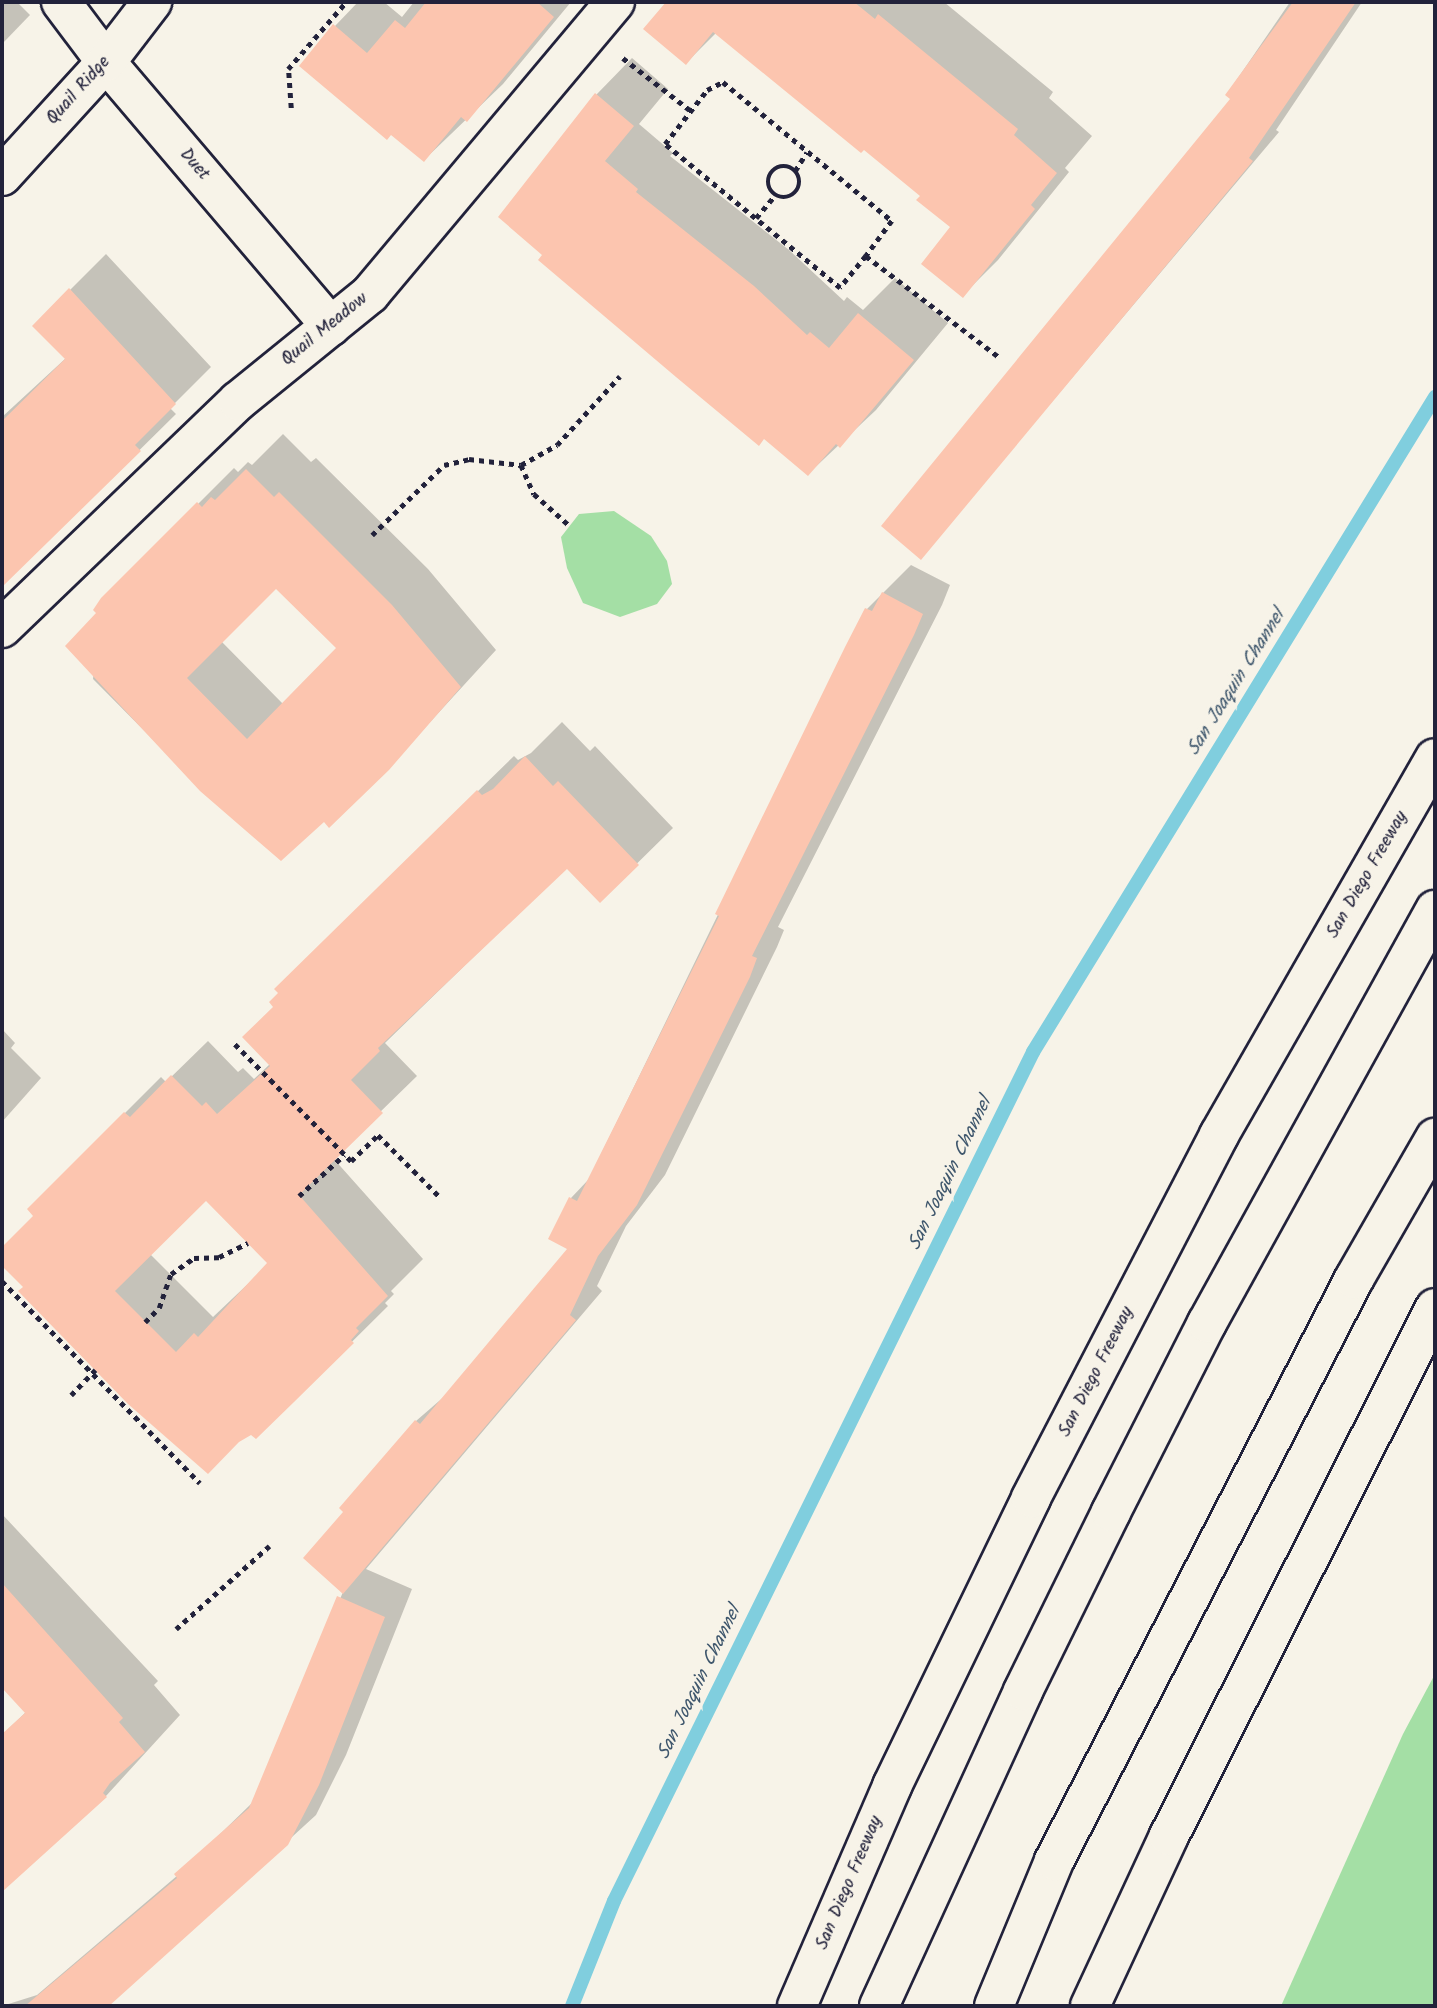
<!DOCTYPE html>
<style>
body{margin:0}
#map{position:relative;width:1437px;height:2008px;overflow:hidden;background:#f7f3e8;font-family:Kalam,sans-serif}
div>[style]{position:absolute}
.green>*{inset:0;background:#a4dfa5}
.shadow>*{inset:0;background:#0003}
.stream>*{height:14px;margin:-7px;padding:0 7px;transform-origin:7px;border-radius:7px;background:#80cede}
.building>*{inset:0;background:#fcc5af}
.path>*{height:4.5px;margin-top:-2.25px;transform-origin:0;background:repeating-linear-gradient(90deg,#22223b 0 5px,transparent 0 10px)}
.path>.ring{margin:-2.25px;padding:0;box-sizing:content-box;background:none;border:4.5px solid #22223b;border-radius:50%}
.roads{filter:drop-shadow(2px 0 #22223b) drop-shadow(-2px 0 #22223b) drop-shadow(0 2px #22223b) drop-shadow(0 -2px #22223b)}
.minor>*{height:38px;margin:-19px;padding:0 19px;transform-origin:19px;border-radius:19px;background:#f7f3e8}
.highway>*{height:38px;margin:-19px;padding:0 19px;transform-origin:19px;border-radius:19px;background:#f7f3e8}
span{translate:-50% -50%;white-space:nowrap;text-align:center;line-height:1.15;-webkit-text-stroke:6px #f7f3e8;paint-order:stroke}
.street-label{font-size:18px;color:#22223b}
.water-label{font-size:19px;color:#3e566c;font-style:italic}
.frame{position:absolute;inset:0;border:4px solid #22223b;pointer-events:none}
</style>
<div id="map">
<div class="green">
<div style="clip-path:polygon(614px 511px,651px 536px,667px 561px,672px 584px,657px 604px,620px 617px,583px 603px,567px 568px,561px 537px,579px 514px)"></div>
<div style="clip-path:polygon(1435px 1674px,1435px 2006px,1281px 2006px,1403px 1734px)"></div>
</div>
<div class="shadow">
<div style="clip-path:polygon(2px 2px,17px 2px,30px 15px,2px 44px)"></div>
<div style="clip-path:polygon(358px 2px,384px 2px,402px 17px,414px 2px,571px 2px,503px 84px,424px 160px,335px 26px)"></div>
<div style="clip-path:polygon(668px 2px,944px 2px,1053px 92px,1049px 98px,1092px 136px,1065px 168px,1069px 172px,998px 260px,962px 296px,952px 227px,922px 195px,717px 32px,686px 63px,646px 29px)"></div>
<div style="clip-path:polygon(1290px 2px,1362px 2px,1276px 130px,1279px 132px,921px 557px,1233px 98px,1227px 94px)"></div>
<div style="clip-path:polygon(632px 58px,668px 89px,639px 124px,673px 153px,670px 156px,789px 250px,844px 301px,847px 297px,863px 310px,895px 278px,948px 323px,876px 410px,808px 474px,500px 217px,597px 94px)"></div>
<div style="clip-path:polygon(106px 254px,211px 367px,170px 408px,176px 414px,2px 586px,2px 417px,66px 358px,34px 326px)"></div>
<div style="clip-path:polygon(evenodd,283px 434px,311px 462px,316px 458px,428px 569px,496px 650px,388px 768px,324px 820px,202px 789px,93px 679px,102px 600px,234px 468px,238px 472px,248px 462px,252px 465px,283px 434px,276px 586px,338px 648px,283px 704px,221px 641px,276px 586px)"></div>
<div style="clip-path:polygon(911px 565px,950px 585px,942px 605px,778px 927px,784px 930px,777px 947px,665px 1175px,626px 1226px,597px 1286px,602px 1291px,366px 1569px,412px 1589px,346px 1755px,316px 1815px,107px 2006px,2px 2006px,37px 1995px,178px 1875px,252px 1803px,343px 1592px,346px 1511px,416px 1421px,446px 1395px,570px 1248px,571px 1198px,589px 1179px,867px 609px)"></div>
<div style="clip-path:polygon(evenodd,562px 722px,590px 751px,595px 746px,673px 828px,600px 900px,567px 866px,385px 1043px,417px 1076px,333px 1158px,423px 1259px,391px 1291px,394px 1294px,385px 1303px,388px 1306px,256px 1437px,25px 1287px,2px 1264px,2px 1250px,36px 1216px,29px 1209px,161px 1077px,166px 1082px,208px 1041px,238px 1072px,243px 1068px,254px 1079px,270px 1064px,275px 1006px,312px 953px,514px 756px,518px 760px,531px 753px,562px 722px,206px 1198px,270px 1263px,213px 1317px,150px 1254px,206px 1198px)"></div>
<div style="clip-path:polygon(2px 1029px,15px 1043px,11px 1048px,41px 1078px,2px 1122px)"></div>
<div style="clip-path:polygon(2px 1514px,158px 1681px,154px 1685px,180px 1715px,106px 1796px,5px 1887px,2px 1735px,26px 1712px,2px 1685px)"></div>
</div>
<div class="stream">
<div style="left:572px;top:2006px;width:113px;rotate:-68.2deg"></div>
<div style="left:614px;top:1901px;width:947px;rotate:-63.73deg"></div>
<div style="left:1033px;top:1052px;width:769px;rotate:-58.46deg"></div>
</div>
<div class="building">
<div style="clip-path:polygon(426px 2px,537px 2px,554px 17px,467px 122px,461px 117px,424px 162px,391px 135px,387px 140px,299px 66px,333px 24px,367px 53px,395px 20px,405px 28px)"></div>
<div style="clip-path:polygon(666px 2px,854px 2px,875px 19px,878px 14px,1018px 129px,1014px 135px,1057px 173px,1031px 205px,1035px 209px,963px 298px,921px 264px,950px 227px,916px 200px,920px 196px,864px 150px,861px 153px,713px 32px,686px 65px,643px 29px)"></div>
<div style="clip-path:polygon(1293px 2px,1356px 2px,1249px 158px,1253px 161px,921px 560px,881px 526px,1230px 99px,1225px 95px)"></div>
<div style="clip-path:polygon(595px 93px,634px 126px,605px 161px,638px 189px,636px 192px,754px 286px,807px 335px,810px 332px,829px 348px,858px 313px,914px 360px,840px 448px,836px 444px,808px 476px,764px 439px,759px 446px,676px 377px,538px 260px,542px 255px,498px 217px)"></div>
<div style="clip-path:polygon(69px 288px,176px 404px,135px 445px,141px 451px,2px 587px,2px 421px,65px 359px,32px 326px)"></div>
<div style="clip-path:polygon(evenodd,246px 469px,274px 497px,279px 492px,392px 605px,461px 687px,389px 770px,329px 828px,324px 822px,281px 861px,200px 791px,65px 646px,96px 613px,93px 610px,101px 598px,197px 502px,202px 507px,211px 497px,215px 500px,246px 469px,276px 589px,336px 648px,247px 739px,187px 678px,276px 589px)"></div>
<div style="clip-path:polygon(882px 592px,923px 614px,914px 635px,752px 956px,757px 958px,750px 977px,637px 1205px,598px 1256px,570px 1315px,576px 1320px,343px 1594px,303px 1558px,343px 1512px,339px 1508px,415px 1420px,420px 1424px,567px 1249px,548px 1239px,569px 1197px,577px 1201px,719px 916px,715px 914px,845px 647px,865px 608px,872px 611px)"></div>
<div style="clip-path:polygon(evenodd,525px 756px,553px 786px,558px 781px,639px 865px,600px 903px,567px 869px,378px 1048px,380px 1051px,351px 1080px,383px 1113px,299px 1195px,388px 1296px,356px 1328px,359px 1331px,351px 1340px,354px 1343px,294px 1402px,256px 1439px,251px 1435px,239px 1442px,208px 1474px,128px 1404px,18px 1291px,23px 1287px,2px 1266px,2px 1247px,33px 1216px,27px 1209px,124px 1112px,130px 1117px,171px 1075px,202px 1106px,206px 1102px,217px 1114px,270px 1066px,242px 1037px,273px 1007px,269px 1002px,278px 993px,274px 989px,477px 790px,482px 795px,493px 789px,525px 756px,206px 1201px,267px 1263px,198px 1337px,194px 1333px,176px 1352px,115px 1291px,206px 1201px)"></div>
<div style="clip-path:polygon(2px 1583px,123px 1718px,119px 1722px,145px 1752px,110px 1783px,103px 1793px,107px 1797px,2px 1892px,2px 1734px,25px 1713px,2px 1688px)"></div>
<div style="clip-path:polygon(337px 1596px,385px 1617px,319px 1785px,288px 1845px,109px 2006px,25px 2006px,177px 1878px,174px 1874px,249px 1808px)"></div>
</div>
<div class="path">
<div style="left:623px;top:58px;width:86px;rotate:37.9deg"></div>
<div style="left:291px;top:108px;width:39px;rotate:-94deg"></div>
<div style="left:288px;top:69px;width:89px;rotate:-49.1deg"></div>
<div class="ring" style="left:768px;top:166px;width:27.5px;height:27.5px"></div>
<div style="left:795px;top:171px;width:22px;rotate:-58deg"></div>
<div style="left:756px;top:218px;width:30px;rotate:-50deg"></div>
<div style="left:866px;top:256px;width:41px;rotate:129.1deg"></div>
<div style="left:840px;top:288px;width:227px;rotate:-140.6deg"></div>
<div style="left:665px;top:144px;width:68px;rotate:-52.1deg"></div>
<div style="left:707px;top:90px;width:18px;rotate:-27deg"></div>
<div style="left:723px;top:82px;width:219px;rotate:39.4deg"></div>
<div style="left:892px;top:221px;width:44px;rotate:126.6deg"></div>
<div style="left:866px;top:256px;width:167px;rotate:37.2deg"></div>
<div style="left:521px;top:465px;width:32px;rotate:66deg"></div>
<div style="left:534px;top:494px;width:48px;rotate:41.6deg"></div>
<div style="left:372px;top:535px;width:100px;rotate:-44.2deg"></div>
<div style="left:444px;top:465px;width:26px;rotate:-13deg"></div>
<div style="left:469px;top:459px;width:52px;rotate:6.6deg"></div>
<div style="left:521px;top:465px;width:41px;rotate:-29.1deg"></div>
<div style="left:557px;top:445px;width:93px;rotate:-47.6deg"></div>
<div style="left:235px;top:1044px;width:165px;rotate:45.2deg"></div>
<div style="left:351px;top:1161px;width:37px;rotate:-44deg"></div>
<div style="left:378px;top:1135px;width:88px;rotate:45deg"></div>
<div style="left:299px;top:1196px;width:61px;rotate:-42.3deg"></div>
<div style="left:2px;top:1281px;width:283px;rotate:45.6deg"></div>
<div style="left:145px;top:1322px;width:20px;rotate:-45deg"></div>
<div style="left:159px;top:1308px;width:36px;rotate:-71deg"></div>
<div style="left:171px;top:1274px;width:28px;rotate:-35deg"></div>
<div style="left:194px;top:1258px;width:25px;rotate:-2deg"></div>
<div style="left:219px;top:1257px;width:32px;rotate:-26deg"></div>
<div style="left:71px;top:1395px;width:35px;rotate:-46deg"></div>
<div style="left:176px;top:1629px;width:125px;rotate:-41.7deg"></div>
</div>
<div class="roads">
<div class="minor">
<div style="left:61px;top:2px;width:75px;rotate:53.1deg"></div>
<div style="left:106px;top:62px;width:347px;rotate:49.6deg"></div>
<div style="left:2px;top:176px;width:154px;rotate:-47.6deg"></div>
<div style="left:106px;top:62px;width:76px;rotate:-52.5deg"></div>
<div style="left:2px;top:628px;width:327px;rotate:-43.9deg"></div>
<div style="left:238px;top:401px;width:170px;rotate:-39deg"></div>
<div style="left:370px;top:294px;width:381px;rotate:-50deg"></div>
</div>
<div class="highway">
<div style="left:797px;top:2006px;width:240px;rotate:-66.6deg"></div>
<div style="left:892px;top:1786px;width:320px;rotate:-64.2deg"></div>
<div style="left:1031px;top:1498px;width:409px;rotate:-62.6deg"></div>
<div style="left:1219px;top:1135px;width:434px;rotate:-60.2deg"></div>
<div style="left:879px;top:2006px;width:346px;rotate:-65.4deg"></div>
<div style="left:1023px;top:1691px;width:199px;rotate:-63.8deg"></div>
<div style="left:1111px;top:1512px;width:212px;rotate:-63.1deg"></div>
<div style="left:1207px;top:1323px;width:472px;rotate:-61.1deg"></div>
<div style="left:994px;top:2006px;width:157px;rotate:-67.5deg"></div>
<div style="left:1054px;top:1861px;width:655px;rotate:-62.73deg"></div>
<div style="left:1354px;top:1279px;width:163px;rotate:-60.1deg"></div>
<div style="left:1090px;top:2006px;width:187px;rotate:-65.1deg"></div>
<div style="left:1169px;top:1836px;width:591px;rotate:-63.26deg"></div>
</div>
</div>
<div class="street-label">
<span style="left:79px;top:91px;rotate:-48deg">Quail Ridge</span>
<span style="left:194px;top:165px;rotate:49deg">Duet</span>
<span style="left:325px;top:330px;rotate:-39deg">Quail Meadow</span>
<span style="left:1368px;top:875px;rotate:-60deg">San Diego Freeway</span>
<span style="left:1097px;top:1372px;rotate:-63deg">San Diego Freeway</span>
<span style="left:850px;top:1883px;rotate:-67deg">San Diego Freeway</span>
</div>
<div class="water-label">
<span style="left:1237px;top:683px;rotate:-58deg">San Joaquin Channel</span>
<span style="left:951px;top:1174px;rotate:-64deg">San Joaquin Channel</span>
<span style="left:700px;top:1683px;rotate:-64deg">San Joaquin Channel</span>
</div>
<div class="frame"></div>
</div>
